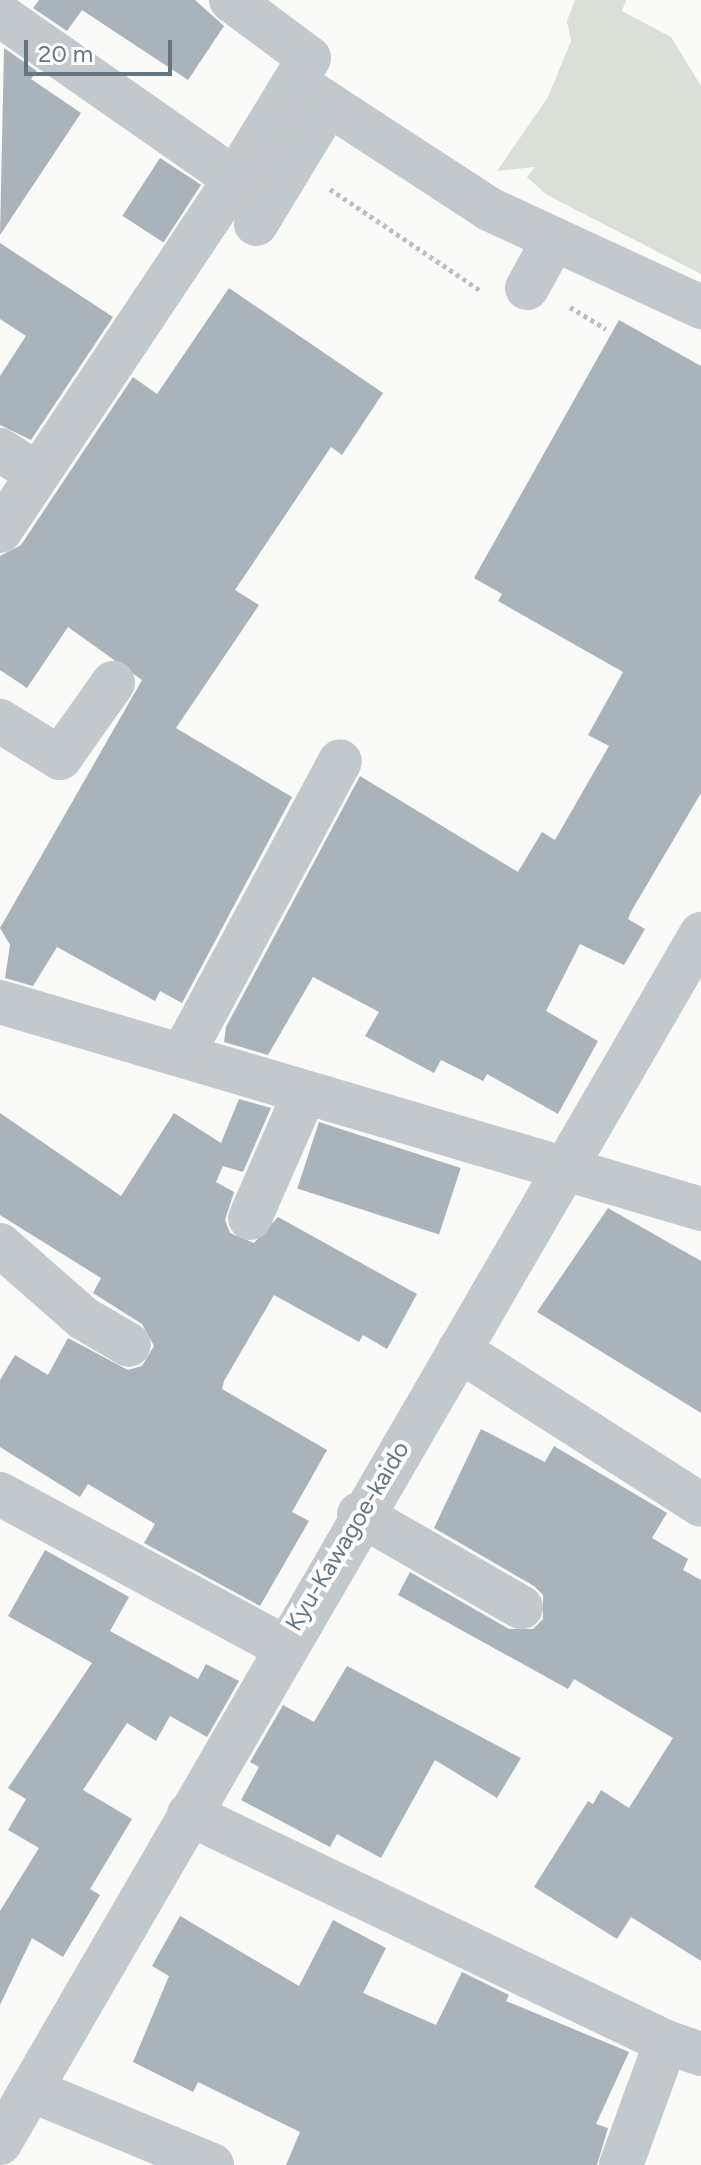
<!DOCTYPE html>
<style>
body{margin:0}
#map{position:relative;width:701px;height:2165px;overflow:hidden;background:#fafaf8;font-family:Figtree,sans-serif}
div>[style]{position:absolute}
.green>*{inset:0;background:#dadfd7}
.building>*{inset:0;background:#aab3b9;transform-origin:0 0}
.path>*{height:5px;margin-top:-2.5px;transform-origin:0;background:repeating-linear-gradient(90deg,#bbbfc2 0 4px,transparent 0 8px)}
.minor>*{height:44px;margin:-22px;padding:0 22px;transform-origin:22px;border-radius:22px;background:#c3c8cc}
span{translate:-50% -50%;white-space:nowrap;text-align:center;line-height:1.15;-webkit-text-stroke:8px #fff;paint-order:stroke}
.street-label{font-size:24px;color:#657683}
.scale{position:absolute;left:24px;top:40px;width:148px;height:36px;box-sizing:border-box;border:4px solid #657683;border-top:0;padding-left:10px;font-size:24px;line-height:28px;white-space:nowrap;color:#657683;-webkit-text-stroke:6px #fff;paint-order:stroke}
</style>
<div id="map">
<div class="green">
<div style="clip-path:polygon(575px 0,626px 0,622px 11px,671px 37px,701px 86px,701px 274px,547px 195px,527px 177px,535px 167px,497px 171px,548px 97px,571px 41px,567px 21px)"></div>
</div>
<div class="building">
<div style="clip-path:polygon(39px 0,195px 0,224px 26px,188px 80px,82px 10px,67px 31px,33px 8px)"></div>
<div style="clip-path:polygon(4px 48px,37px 71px,31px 79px,81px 113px,0 235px)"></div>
<div style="left:160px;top:158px;width:49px;height:69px;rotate:33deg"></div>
<div style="clip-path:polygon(0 243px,113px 317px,31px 440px,0 425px,0 376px,26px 336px,0 319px)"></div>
<div style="clip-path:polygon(229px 288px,383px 393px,342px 455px,331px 447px,235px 590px,259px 605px,176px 728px,292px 797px,182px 1003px,160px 991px,155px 1001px,57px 947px,33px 986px,5px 978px,10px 945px,0 928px,142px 680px,68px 627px,27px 688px,0 670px,0 556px,21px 545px,133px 377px,157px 394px)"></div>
<div style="clip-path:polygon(619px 320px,701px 366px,701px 793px,632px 910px,628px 919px,645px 929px,624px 965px,580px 944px,546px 1011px,598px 1041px,558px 1114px,487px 1074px,483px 1081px,441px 1060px,434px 1073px,365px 1036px,379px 1012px,313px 977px,268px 1055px,224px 1042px,226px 1027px,360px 776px,518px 872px,542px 832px,555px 840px,609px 746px,588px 735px,623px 672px,498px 601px,502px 594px,474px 578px)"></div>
<div style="clip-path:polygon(239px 1099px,271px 1108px,243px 1172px,223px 1166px,216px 1182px,234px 1192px,225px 1220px,230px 1233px,254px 1243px,278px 1217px,417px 1294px,387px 1349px,363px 1335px,359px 1342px,274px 1295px,224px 1381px,222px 1389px,327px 1450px,292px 1512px,309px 1521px,260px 1606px,144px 1543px,155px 1524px,88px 1484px,80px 1497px,0 1447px,0 1380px,15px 1355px,48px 1375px,68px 1338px,128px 1370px,142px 1366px,154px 1346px,142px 1324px,93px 1293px,101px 1278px,0 1215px,0 1113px,121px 1196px,174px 1113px,221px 1143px)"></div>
<div style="left:319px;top:1122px;width:149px;height:70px;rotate:18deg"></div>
<div style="clip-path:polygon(608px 1208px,701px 1261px,701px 1413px,537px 1312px)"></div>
<div style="clip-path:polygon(481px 1429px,545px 1462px,554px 1446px,667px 1513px,652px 1538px,688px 1559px,683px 1570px,701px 1580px,701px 1961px,631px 1917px,617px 1939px,534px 1887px,588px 1801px,593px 1804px,601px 1790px,629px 1808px,673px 1738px,574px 1679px,568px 1689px,398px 1595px,410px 1572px,509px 1629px,533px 1629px,543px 1619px,543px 1595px,534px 1586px,434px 1528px)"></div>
<div style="clip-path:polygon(45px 1550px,129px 1597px,110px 1631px,198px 1679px,206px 1664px,239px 1681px,207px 1737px,170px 1716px,156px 1741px,127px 1723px,83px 1790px,132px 1819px,90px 1889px,100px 1895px,63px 1957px,32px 1938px,0 2005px,0 1911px,39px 1848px,8px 1830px,26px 1799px,8px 1788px,92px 1663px,8px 1616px)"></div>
<div style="clip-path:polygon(347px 1666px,521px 1758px,497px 1798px,435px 1760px,381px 1858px,337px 1834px,330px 1847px,241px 1800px,259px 1767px,250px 1762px,283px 1705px,314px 1722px)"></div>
<div style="clip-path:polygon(180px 1916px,299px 1986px,333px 1920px,386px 1948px,363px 1993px,436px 2025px,462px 1972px,509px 1995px,506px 2001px,629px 2052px,596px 2124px,608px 2128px,597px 2165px,286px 2165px,300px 2132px,198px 2082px,193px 2092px,133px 2062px,169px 1976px,152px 1966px)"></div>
</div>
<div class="path">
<div style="left:330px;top:189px;width:182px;rotate:34deg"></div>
<div style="left:570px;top:307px;width:42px;rotate:31.4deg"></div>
</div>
<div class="minor">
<div style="left:231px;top:0;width:97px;rotate:36.6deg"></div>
<div style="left:309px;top:58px;width:142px;rotate:121.4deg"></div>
<div style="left:0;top:15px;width:287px;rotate:34.9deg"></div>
<div style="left:235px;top:179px;width:423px;rotate:123.7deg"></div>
<div style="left:296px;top:83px;width:230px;rotate:33.1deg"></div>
<div style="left:489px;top:209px;width:234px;rotate:24.8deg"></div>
<div style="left:256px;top:224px;width:139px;rotate:-58.8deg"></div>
<div style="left:527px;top:288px;width:54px;rotate:-61deg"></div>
<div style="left:0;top:450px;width:43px;rotate:32.6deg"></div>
<div style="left:0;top:721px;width:70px;rotate:31.7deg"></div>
<div style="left:60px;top:758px;width:92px;rotate:-54.8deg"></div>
<div style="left:0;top:1002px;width:731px;rotate:16.45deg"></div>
<div style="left:183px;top:1054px;width:332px;rotate:-61.8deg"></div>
<div style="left:250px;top:1218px;width:132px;rotate:-66.3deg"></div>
<div style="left:0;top:1245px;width:111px;rotate:41.3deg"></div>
<div style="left:83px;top:1318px;width:53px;rotate:30.4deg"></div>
<div style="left:459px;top:1350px;width:287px;rotate:32.6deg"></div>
<div style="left:0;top:1494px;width:320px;rotate:28.3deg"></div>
<div style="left:359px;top:1514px;width:187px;rotate:29.9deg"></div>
<div style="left:189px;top:1814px;width:529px;rotate:25.55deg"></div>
<div style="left:31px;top:2090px;width:196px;rotate:22.5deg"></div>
<div style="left:0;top:2143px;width:1398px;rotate:-59.89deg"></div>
<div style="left:621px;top:2165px;width:131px;rotate:-69.9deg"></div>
<div style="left:666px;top:2042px;width:37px;rotate:19deg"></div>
</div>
<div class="street-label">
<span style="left:347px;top:1536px;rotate:-59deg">Kyu-Kawagoe-kaido</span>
</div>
<div class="scale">20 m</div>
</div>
